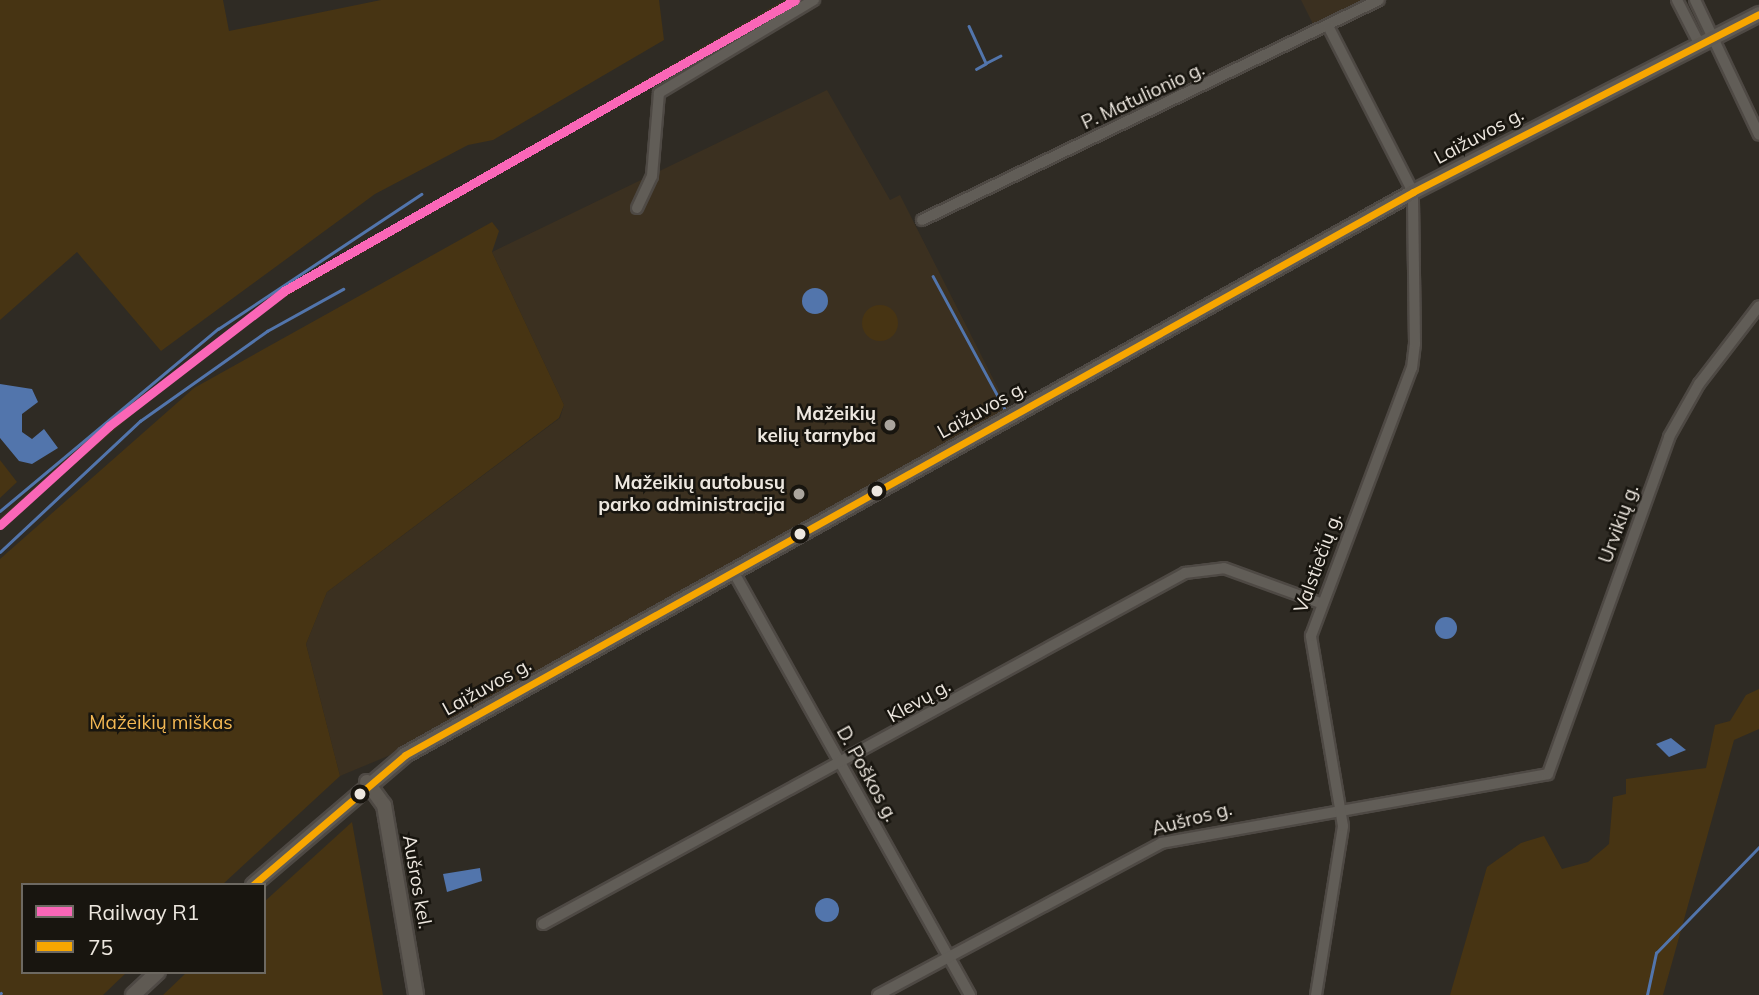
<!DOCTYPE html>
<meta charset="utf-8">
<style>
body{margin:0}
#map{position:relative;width:1759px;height:995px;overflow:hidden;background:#2f2b24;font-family:Mulish,sans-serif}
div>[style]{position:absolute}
.built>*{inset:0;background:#3b3020}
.green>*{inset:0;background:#473413}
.round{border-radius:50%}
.water>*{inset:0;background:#5275ac}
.stream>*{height:2.5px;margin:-1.25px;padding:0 1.25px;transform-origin:1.25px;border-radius:1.25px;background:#5275ac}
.roads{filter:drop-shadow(2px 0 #4e4944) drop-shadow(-2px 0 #4e4944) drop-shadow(0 2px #4e4944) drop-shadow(0 -2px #4e4944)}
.minor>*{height:10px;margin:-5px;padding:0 5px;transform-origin:5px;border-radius:5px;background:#615d57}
.secondary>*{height:14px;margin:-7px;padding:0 7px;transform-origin:7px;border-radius:7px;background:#5f5a53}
.bus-1>*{height:7px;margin:-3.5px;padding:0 3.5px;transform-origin:3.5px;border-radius:3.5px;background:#f7a600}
.rail-1>*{height:9px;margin:-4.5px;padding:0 4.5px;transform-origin:4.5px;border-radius:4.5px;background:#fa66b7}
.dots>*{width:19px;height:19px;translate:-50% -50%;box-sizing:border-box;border:4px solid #18150f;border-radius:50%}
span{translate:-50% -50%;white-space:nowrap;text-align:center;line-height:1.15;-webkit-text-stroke:5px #18150f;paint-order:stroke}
.street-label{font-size:19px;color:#ede7df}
.poi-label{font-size:19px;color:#ede7df;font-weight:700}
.right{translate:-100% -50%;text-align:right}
.park-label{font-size:19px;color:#f4b853}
.legend{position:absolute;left:21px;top:883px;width:245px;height:91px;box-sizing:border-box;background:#18150f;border:2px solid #6d6962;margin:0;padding:9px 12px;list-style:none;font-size:21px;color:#ede7df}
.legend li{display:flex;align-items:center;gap:14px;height:35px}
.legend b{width:35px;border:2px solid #6d6962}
</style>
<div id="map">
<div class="built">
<div style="clip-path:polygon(784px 0,803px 0,270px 306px,191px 364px,0 529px,0 518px,106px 423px,283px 289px)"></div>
<div style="clip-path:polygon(1301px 0,1365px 0,1314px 26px)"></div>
<div style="clip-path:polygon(827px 90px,890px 200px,900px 195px,1009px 410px,400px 751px,340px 776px,306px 644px,327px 592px,560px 418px,564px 405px,492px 252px)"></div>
</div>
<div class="green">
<div style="clip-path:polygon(0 0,223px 0,229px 31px,381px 0,659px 0,664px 40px,493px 140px,468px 145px,375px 194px,161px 351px,77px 252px,0 320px)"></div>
<div style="clip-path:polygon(492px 222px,499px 231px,492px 252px,564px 405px,559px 418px,327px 592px,306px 644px,340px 776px,222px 885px,23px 885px,23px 972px,127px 972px,103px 995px,0 995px,0 559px,194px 388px)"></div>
<div class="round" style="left:862px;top:305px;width:36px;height:36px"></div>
<div style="clip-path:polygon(0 460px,17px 482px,0 498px)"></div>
<div style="clip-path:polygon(1759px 689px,1759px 729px,1734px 740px,1663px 995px,1450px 995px,1487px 867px,1521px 843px,1544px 836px,1562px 869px,1588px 862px,1609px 844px,1613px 797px,1626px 794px,1626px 779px,1706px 768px,1715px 725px,1730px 721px,1746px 695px)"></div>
<div style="clip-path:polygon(352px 822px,383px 995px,163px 995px,187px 972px,264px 972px,264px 902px)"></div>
</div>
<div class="water">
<div class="round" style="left:802px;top:288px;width:26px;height:26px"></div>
<div style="clip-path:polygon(0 384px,32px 389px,38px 402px,22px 414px,22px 432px,32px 439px,44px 429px,58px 448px,32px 464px,19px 461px,0 438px)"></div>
<div class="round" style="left:1435px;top:617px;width:22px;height:22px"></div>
<div style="clip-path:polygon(1671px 738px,1686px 750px,1669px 757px,1656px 744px)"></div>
<div style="clip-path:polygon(480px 868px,482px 881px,447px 892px,443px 874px)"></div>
<div class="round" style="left:815px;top:898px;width:24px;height:24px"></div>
</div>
<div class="stream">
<div style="left:969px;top:26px;width:41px;rotate:65.3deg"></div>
<div style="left:986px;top:63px;width:16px;rotate:-27deg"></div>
<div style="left:976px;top:69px;width:10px;rotate:-29deg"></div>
<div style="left:933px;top:276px;width:151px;rotate:61.6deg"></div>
<div style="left:0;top:511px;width:284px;rotate:-39.9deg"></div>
<div style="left:218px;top:329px;width:244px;rotate:-33.6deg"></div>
<div style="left:0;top:552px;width:192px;rotate:-43.1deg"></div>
<div style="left:140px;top:421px;width:156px;rotate:-35.3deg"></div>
<div style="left:267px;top:331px;width:87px;rotate:-28.9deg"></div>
<div style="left:0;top:994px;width:1px;rotate:-45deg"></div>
<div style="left:1647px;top:995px;width:43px;rotate:-77.9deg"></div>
<div style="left:1656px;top:953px;width:148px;rotate:-45.8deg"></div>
</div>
<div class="roads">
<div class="minor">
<div style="left:1677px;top:0;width:48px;rotate:62.9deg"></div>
<div style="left:1695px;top:0;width:149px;rotate:64.6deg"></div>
<div style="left:637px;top:208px;width:35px;rotate:-65deg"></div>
<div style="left:652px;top:176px;width:83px;rotate:-85.2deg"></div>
<div style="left:659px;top:93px;width:181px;rotate:-31deg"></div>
<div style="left:922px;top:220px;width:507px;rotate:-25.71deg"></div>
<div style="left:733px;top:571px;width:486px;rotate:60.8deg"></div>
<div style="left:543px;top:924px;width:732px;rotate:-28.67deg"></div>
<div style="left:1185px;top:573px;width:39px;rotate:-7deg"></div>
<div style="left:1224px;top:568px;width:102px;rotate:20deg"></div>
<div style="left:878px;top:995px;width:321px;rotate:-28.2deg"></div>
<div style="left:1161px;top:843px;width:393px;rotate:-10.1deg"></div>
<div style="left:1548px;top:774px;width:358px;rotate:-70.2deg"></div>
<div style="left:1669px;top:437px;width:61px;rotate:-60.5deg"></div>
<div style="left:1699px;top:384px;width:98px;rotate:-52.4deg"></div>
<div style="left:1316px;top:995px;width:171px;rotate:-80.9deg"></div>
<div style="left:1343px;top:826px;width:193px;rotate:-99.6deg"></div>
<div style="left:1311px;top:636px;width:286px;rotate:-69.4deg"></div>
<div style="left:1412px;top:368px;width:24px;rotate:-83deg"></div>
<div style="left:1415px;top:344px;width:152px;rotate:-90.8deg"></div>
<div style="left:1413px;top:192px;width:186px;rotate:-117.1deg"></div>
</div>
<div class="secondary">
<div style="left:367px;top:782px;width:29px;rotate:54deg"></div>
<div style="left:384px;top:805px;width:193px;rotate:80.4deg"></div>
<div style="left:253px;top:885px;width:200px;rotate:-40.5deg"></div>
<div style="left:405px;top:755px;width:1155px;rotate:-29.18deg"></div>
<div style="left:1413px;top:192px;width:389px;rotate:-27.2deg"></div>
<div style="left:133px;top:995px;width:34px;rotate:-43deg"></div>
</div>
</div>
<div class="bus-1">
<div style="left:253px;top:885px;width:200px;rotate:-40.5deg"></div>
<div style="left:405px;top:755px;width:1155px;rotate:-29.18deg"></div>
<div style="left:1413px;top:192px;width:389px;rotate:-27.2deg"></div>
</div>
<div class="rail-1">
<div style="left:0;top:525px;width:147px;rotate:-42.2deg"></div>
<div style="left:109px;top:426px;width:221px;rotate:-37.6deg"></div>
<div style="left:284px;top:291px;width:588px;rotate:-29.66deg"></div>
</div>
<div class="dots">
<div style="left:890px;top:425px;background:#aaa59e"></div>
<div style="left:877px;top:491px;background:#ede7df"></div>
<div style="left:799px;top:494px;background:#aaa59e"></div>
<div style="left:800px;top:534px;background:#ede7df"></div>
<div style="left:360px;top:794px;background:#ede7df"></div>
</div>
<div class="street-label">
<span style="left:1143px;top:96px;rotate:-25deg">P. Matulionio g.</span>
<span style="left:1479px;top:136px;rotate:-28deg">Laižuvos g.</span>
<span style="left:982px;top:410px;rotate:-29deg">Laižuvos g.</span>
<span style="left:1619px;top:524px;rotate:-70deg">Urvikių g.</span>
<span style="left:1318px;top:563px;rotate:-70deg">Valstiečių g.</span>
<span style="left:487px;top:687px;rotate:-29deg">Laižuvos g.</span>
<span style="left:919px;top:701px;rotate:-29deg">Klevų g.</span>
<span style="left:867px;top:774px;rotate:61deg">D. Poškos g.</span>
<span style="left:1192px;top:819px;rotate:-15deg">Aušros g.</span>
<span style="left:417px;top:882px;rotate:80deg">Aušros kel.</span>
</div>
<div class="poi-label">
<span class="right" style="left:876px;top:425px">Mažeikių<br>kelių tarnyba</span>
<span class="right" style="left:785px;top:494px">Mažeikių autobusų<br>parko administracija</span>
</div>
<div class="park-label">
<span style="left:161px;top:723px">Mažeikių miškas</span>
</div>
<ul class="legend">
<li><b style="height:9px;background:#fa66b7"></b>Railway R1</li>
<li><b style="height:9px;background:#f7a600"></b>75</li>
</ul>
</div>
